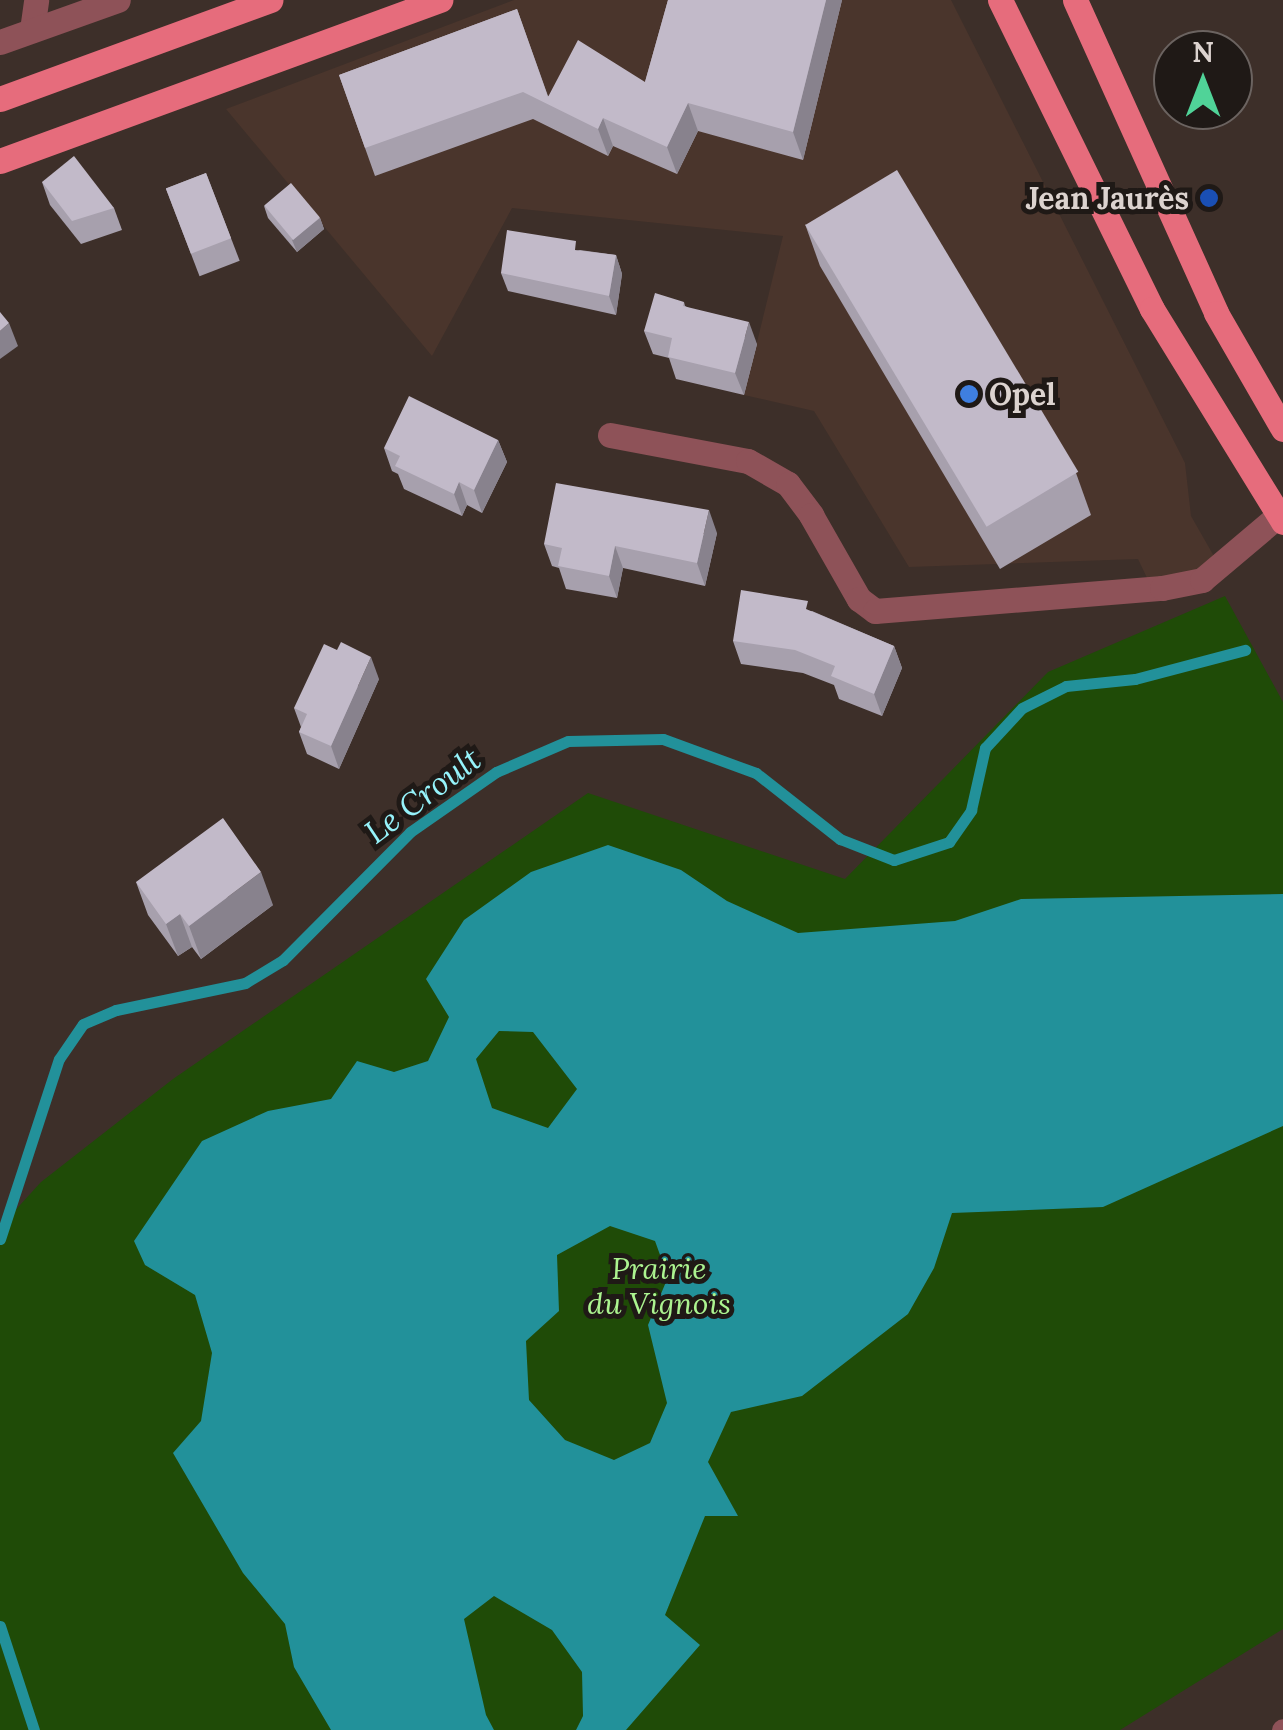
<!DOCTYPE html>
<meta charset="utf-8">
<style>
body{margin:0}
#map{position:relative;width:1283px;height:1730px;overflow:hidden;background:#3d2f29;font-family:Lora,serif}
div>[style]{position:absolute}
.built>*{inset:0;background:#4a352c}
.green>*{inset:0;background:#1f4b07}
.water>*{inset:0;background:#22919a}
.stream>*{height:11px;margin:-5.5px;padding:0 5.5px;transform-origin:5.5px;border-radius:5.5px;background:#22919a}
.service>*{height:20px;margin:-10px;padding:0 10px;transform-origin:10px;border-radius:10px;background:#8e5258}
.minor>*{height:25px;margin:-12.5px;padding:0 12.5px;transform-origin:12.5px;border-radius:12.5px;background:#8e5258}
.primary>*{height:25px;margin:-12.5px;padding:0 12.5px;transform-origin:12.5px;border-radius:12.5px;background:#e66c7c}
.wall>*{inset:0;background:#a7a0ad;transform-origin:0 0}
.shaded-wall>*{inset:0;background:#88828d}
.building>*{inset:0;background:#c2bac9;transform-origin:0 0}
.dots>*{width:28px;height:28px;translate:-50% -50%;box-sizing:border-box;border:5px solid #1f1916;border-radius:50%}
span{translate:-50% -50%;white-space:nowrap;text-align:center;line-height:1.15;-webkit-text-stroke:10px #1f1916;paint-order:stroke}
.poi-label{font-size:30px;color:#dcd3cf;font-weight:700}
.right{translate:-100% -50%;text-align:right}
.left{translate:0 -50%;text-align:left}
.park-label{font-size:30px;color:#acf490;font-style:italic}
.water-label{font-size:32px;color:#96f3fb;font-style:italic}
.north{position:absolute;left:1153px;top:30px;width:100px;height:100px;box-sizing:border-box;background:#1f1916;border:2px solid #6b6360;border-radius:50%;rotate:0deg;font-size:28px;font-weight:700;line-height:40px;text-align:center;color:#dcd3cf}
.north::after{content:'';display:block;margin:auto;width:35px;height:45px;background:#50d398;clip-path:polygon(50% 0,100% 100%,50% 72%,0 100%)}
</style>
<div id="map">
<div class="built">
<div style="clip-path:polygon(514px 0,951px 0,1185px 463px,1191px 516px,1219px 565px,1158px 601px,1138px 559px,909px 567px,814px 411px,744px 395px,783px 236px,512px 208px,432px 356px,226px 109px)"></div>
</div>
<div class="green">
<div style="clip-path:polygon(1225px 596px,1283px 702px,1283px 1629px,1120px 1730px,0 1730px,0 1227px,41px 1182px,173px 1079px,588px 793px,845px 879px,1048px 672px)"></div>
</div>
<div class="water">
<div style="clip-path:polygon(evenodd,608px 845px,681px 870px,727px 901px,798px 933px,955px 921px,1021px 899px,1283px 894px,1283px 1126px,1103px 1207px,952px 1213px,934px 1268px,908px 1314px,802px 1396px,731px 1412px,708px 1462px,738px 1516px,705px 1516px,665px 1615px,700px 1645px,626px 1730px,576px 1730px,583px 1716px,582px 1672px,552px 1630px,494px 1596px,464px 1619px,486px 1715px,494px 1730px,331px 1730px,294px 1667px,285px 1624px,243px 1573px,173px 1453px,201px 1421px,212px 1353px,195px 1295px,145px 1265px,134px 1241px,202px 1141px,268px 1111px,331px 1099px,357px 1061px,394px 1072px,428px 1061px,449px 1017px,426px 979px,464px 920px,531px 872px,608px 845px,499px 1031px,533px 1032px,577px 1089px,548px 1128px,492px 1108px,476px 1059px,499px 1031px,608px 845px,610px 1226px,655px 1241px,668px 1277px,648px 1325px,667px 1403px,650px 1443px,614px 1460px,565px 1440px,529px 1400px,526px 1341px,559px 1311px,557px 1255px,610px 1226px)"></div>
</div>
<div class="stream">
<div style="left:0;top:1239px;width:189px;rotate:-71.9deg"></div>
<div style="left:59px;top:1059px;width:42px;rotate:-55.6deg"></div>
<div style="left:83px;top:1024px;width:36px;rotate:-23deg"></div>
<div style="left:116px;top:1010px;width:132px;rotate:-11.8deg"></div>
<div style="left:245px;top:983px;width:44px;rotate:-31.2deg"></div>
<div style="left:283px;top:960px;width:180px;rotate:-45.2deg"></div>
<div style="left:410px;top:832px;width:105px;rotate:-34.9deg"></div>
<div style="left:496px;top:772px;width:78px;rotate:-23.3deg"></div>
<div style="left:568px;top:741px;width:95px;rotate:-1.2deg"></div>
<div style="left:663px;top:739px;width:99px;rotate:20.1deg"></div>
<div style="left:756px;top:773px;width:107px;rotate:38.2deg"></div>
<div style="left:840px;top:839px;width:58px;rotate:21.3deg"></div>
<div style="left:894px;top:860px;width:58px;rotate:-18.1deg"></div>
<div style="left:949px;top:842px;width:39px;rotate:-55deg"></div>
<div style="left:971px;top:810px;width:64px;rotate:-77.3deg"></div>
<div style="left:985px;top:748px;width:54px;rotate:-47.2deg"></div>
<div style="left:1022px;top:708px;width:49px;rotate:-26.6deg"></div>
<div style="left:1066px;top:686px;width:69px;rotate:-5.8deg"></div>
<div style="left:1135px;top:679px;width:114px;rotate:-14.8deg"></div>
<div style="left:0;top:1626px;width:109px;rotate:71.9deg"></div>
</div>
<div class="service">
<div style="left:1282px;top:1730px;width:1px;rotate:-45deg"></div>
</div>
<div class="minor">
<div style="left:32px;top:30px;width:30px;rotate:-82deg"></div>
<div style="left:0;top:42px;width:125px;rotate:-19.6deg"></div>
<div style="left:610px;top:435px;width:140px;rotate:10.7deg"></div>
<div style="left:748px;top:461px;width:46px;rotate:29.9deg"></div>
<div style="left:788px;top:484px;width:39px;rotate:53deg"></div>
<div style="left:811px;top:515px;width:97px;rotate:60.3deg"></div>
<div style="left:859px;top:599px;width:20px;rotate:37deg"></div>
<div style="left:875px;top:611px;width:288px;rotate:-4.6deg"></div>
<div style="left:1162px;top:588px;width:41px;rotate:-11.3deg"></div>
<div style="left:1202px;top:580px;width:101px;rotate:-40.2deg"></div>
</div>
<div class="primary">
<div style="left:1000px;top:0;width:344px;rotate:63.8deg"></div>
<div style="left:1152px;top:309px;width:250px;rotate:58.4deg"></div>
<div style="left:1075px;top:0;width:343px;rotate:65.7deg"></div>
<div style="left:1216px;top:313px;width:134px;rotate:60deg"></div>
<div style="left:0;top:99px;width:288px;rotate:-20.1deg"></div>
<div style="left:0;top:161px;width:469px;rotate:-20.1deg"></div>
</div>
<div class="wall">
<div style="clip-path:polygon(668px 0,842px 0,803px 160px,698px 131px,677px 174px,613px 146px,608px 156px,533px 119px,375px 176px,339px 75px,517px 9px,548px 96px,645px 82px)"></div>
<div style="left:206px;top:173px;width:94px;height:43px;rotate:69deg"></div>
<div style="clip-path:polygon(42px 182px,114px 208px,122px 230px,81px 244px,50px 205px)"></div>
<div style="clip-path:polygon(264px 206px,320px 218px,324px 229px,297px 252px,268px 218px)"></div>
<div style="clip-path:polygon(805px 224px,1076px 473px,1091px 515px,1000px 569px,820px 266px)"></div>
<div style="clip-path:polygon(580px 250px,616px 255px,622px 274px,616px 315px,508px 291px,501px 273px)"></div>
<div style="clip-path:polygon(684px 302px,685px 306px,757px 344px,744px 395px,676px 379px,669px 358px,653px 354px,644px 331px)"></div>
<div style="clip-path:polygon(498px 440px,507px 462px,482px 513px,467px 505px,462px 516px,404px 489px,398px 474px,392px 471px,384px 448px)"></div>
<div style="clip-path:polygon(717px 533px,705px 586px,623px 568px,617px 598px,566px 589px,559px 568px,552px 566px,544px 544px)"></div>
<div style="clip-path:polygon(812px 611px,894px 646px,902px 668px,882px 716px,839px 699px,834px 685px,803px 673px,741px 664px,733px 641px)"></div>
<div style="clip-path:polygon(379px 679px,339px 769px,307px 754px,299px 732px,301px 727px,294px 708px)"></div>
<div style="clip-path:polygon(136px 882px,273px 905px,201px 959px,192px 947px,178px 956px,148px 915px)"></div>
</div>
<div class="shaded-wall">
<div style="clip-path:polygon(826px 0,842px 0,803px 160px,793px 132px)"></div>
<div style="clip-path:polygon(688px 103px,698px 131px,677px 174px,667px 147px)"></div>
<div style="clip-path:polygon(603px 118px,613px 146px,608px 156px,598px 129px)"></div>
<div style="clip-path:polygon(320px 218px,324px 229px,297px 252px,292px 240px)"></div>
<div style="clip-path:polygon(616px 255px,622px 274px,616px 315px,609px 296px)"></div>
<div style="clip-path:polygon(749px 322px,757px 344px,744px 395px,735px 373px)"></div>
<div style="clip-path:polygon(9px 323px,18px 346px,0 359px,0 331px)"></div>
<div style="clip-path:polygon(498px 440px,507px 462px,482px 513px,474px 490px)"></div>
<div style="clip-path:polygon(459px 482px,467px 505px,462px 516px,454px 494px)"></div>
<div style="clip-path:polygon(709px 510px,717px 533px,705px 586px,697px 563px)"></div>
<div style="clip-path:polygon(615px 546px,623px 568px,617px 598px,609px 576px)"></div>
<div style="clip-path:polygon(894px 646px,902px 668px,882px 716px,874px 694px)"></div>
<div style="clip-path:polygon(371px 657px,379px 679px,339px 769px,331px 746px)"></div>
<div style="clip-path:polygon(261px 872px,273px 905px,201px 959px,189px 926px)"></div>
<div style="clip-path:polygon(180px 914px,192px 947px,178px 956px,166px 924px)"></div>
</div>
<div class="building">
<div style="clip-path:polygon(668px 0,826px 0,793px 132px,688px 103px,667px 147px,603px 118px,598px 129px,523px 92px,365px 148px,339px 75px,517px 9px,548px 97px,578px 40px,645px 82px)"></div>
<div style="clip-path:polygon(74px 156px,114px 208px,72px 221px,42px 182px)"></div>
<div style="left:897px;top:170px;width:352px;height:107px;rotate:59deg"></div>
<div style="left:206px;top:173px;width:70px;height:43px;rotate:69deg"></div>
<div style="left:291px;top:183px;width:45px;height:35px;rotate:50deg"></div>
<div style="clip-path:polygon(507px 230px,576px 241px,575px 250px,616px 255px,609px 296px,501px 273px)"></div>
<div style="clip-path:polygon(655px 293px,684px 302px,683px 306px,749px 322px,735px 373px,668px 357px,672px 338px,644px 331px)"></div>
<div style="clip-path:polygon(0 312px,9px 323px,0 331px)"></div>
<div style="clip-path:polygon(409px 396px,498px 440px,474px 490px,459px 482px,454px 494px,395px 466px,400px 456px,384px 448px)"></div>
<div style="clip-path:polygon(556px 483px,709px 510px,697px 563px,615px 546px,609px 576px,558px 566px,562px 548px,544px 544px)"></div>
<div style="clip-path:polygon(741px 590px,808px 601px,806px 609px,894px 646px,874px 694px,831px 676px,835px 666px,795px 650px,733px 641px)"></div>
<div style="clip-path:polygon(341px 642px,371px 657px,331px 746px,299px 732px,307px 714px,294px 708px,324px 644px,337px 650px)"></div>
<div style="clip-path:polygon(223px 818px,261px 872px,189px 926px,180px 914px,166px 924px,136px 882px)"></div>
</div>
<div class="dots">
<div style="left:1209px;top:198px;background:#1a4fb4"></div>
<div style="left:969px;top:394px;background:#3f7fe0"></div>
</div>
<div class="poi-label">
<span class="right" style="left:1189px;top:198px">Jean Jaurès</span>
<span class="left" style="left:989px;top:394px">Opel</span>
</div>
<div class="park-label">
<span style="left:659px;top:1285px">Prairie<br>du Vignois</span>
</div>
<div class="water-label">
<span style="left:423px;top:796px;rotate:-37deg">Le Croult</span>
</div>
<div class="north">N</div>
</div>
